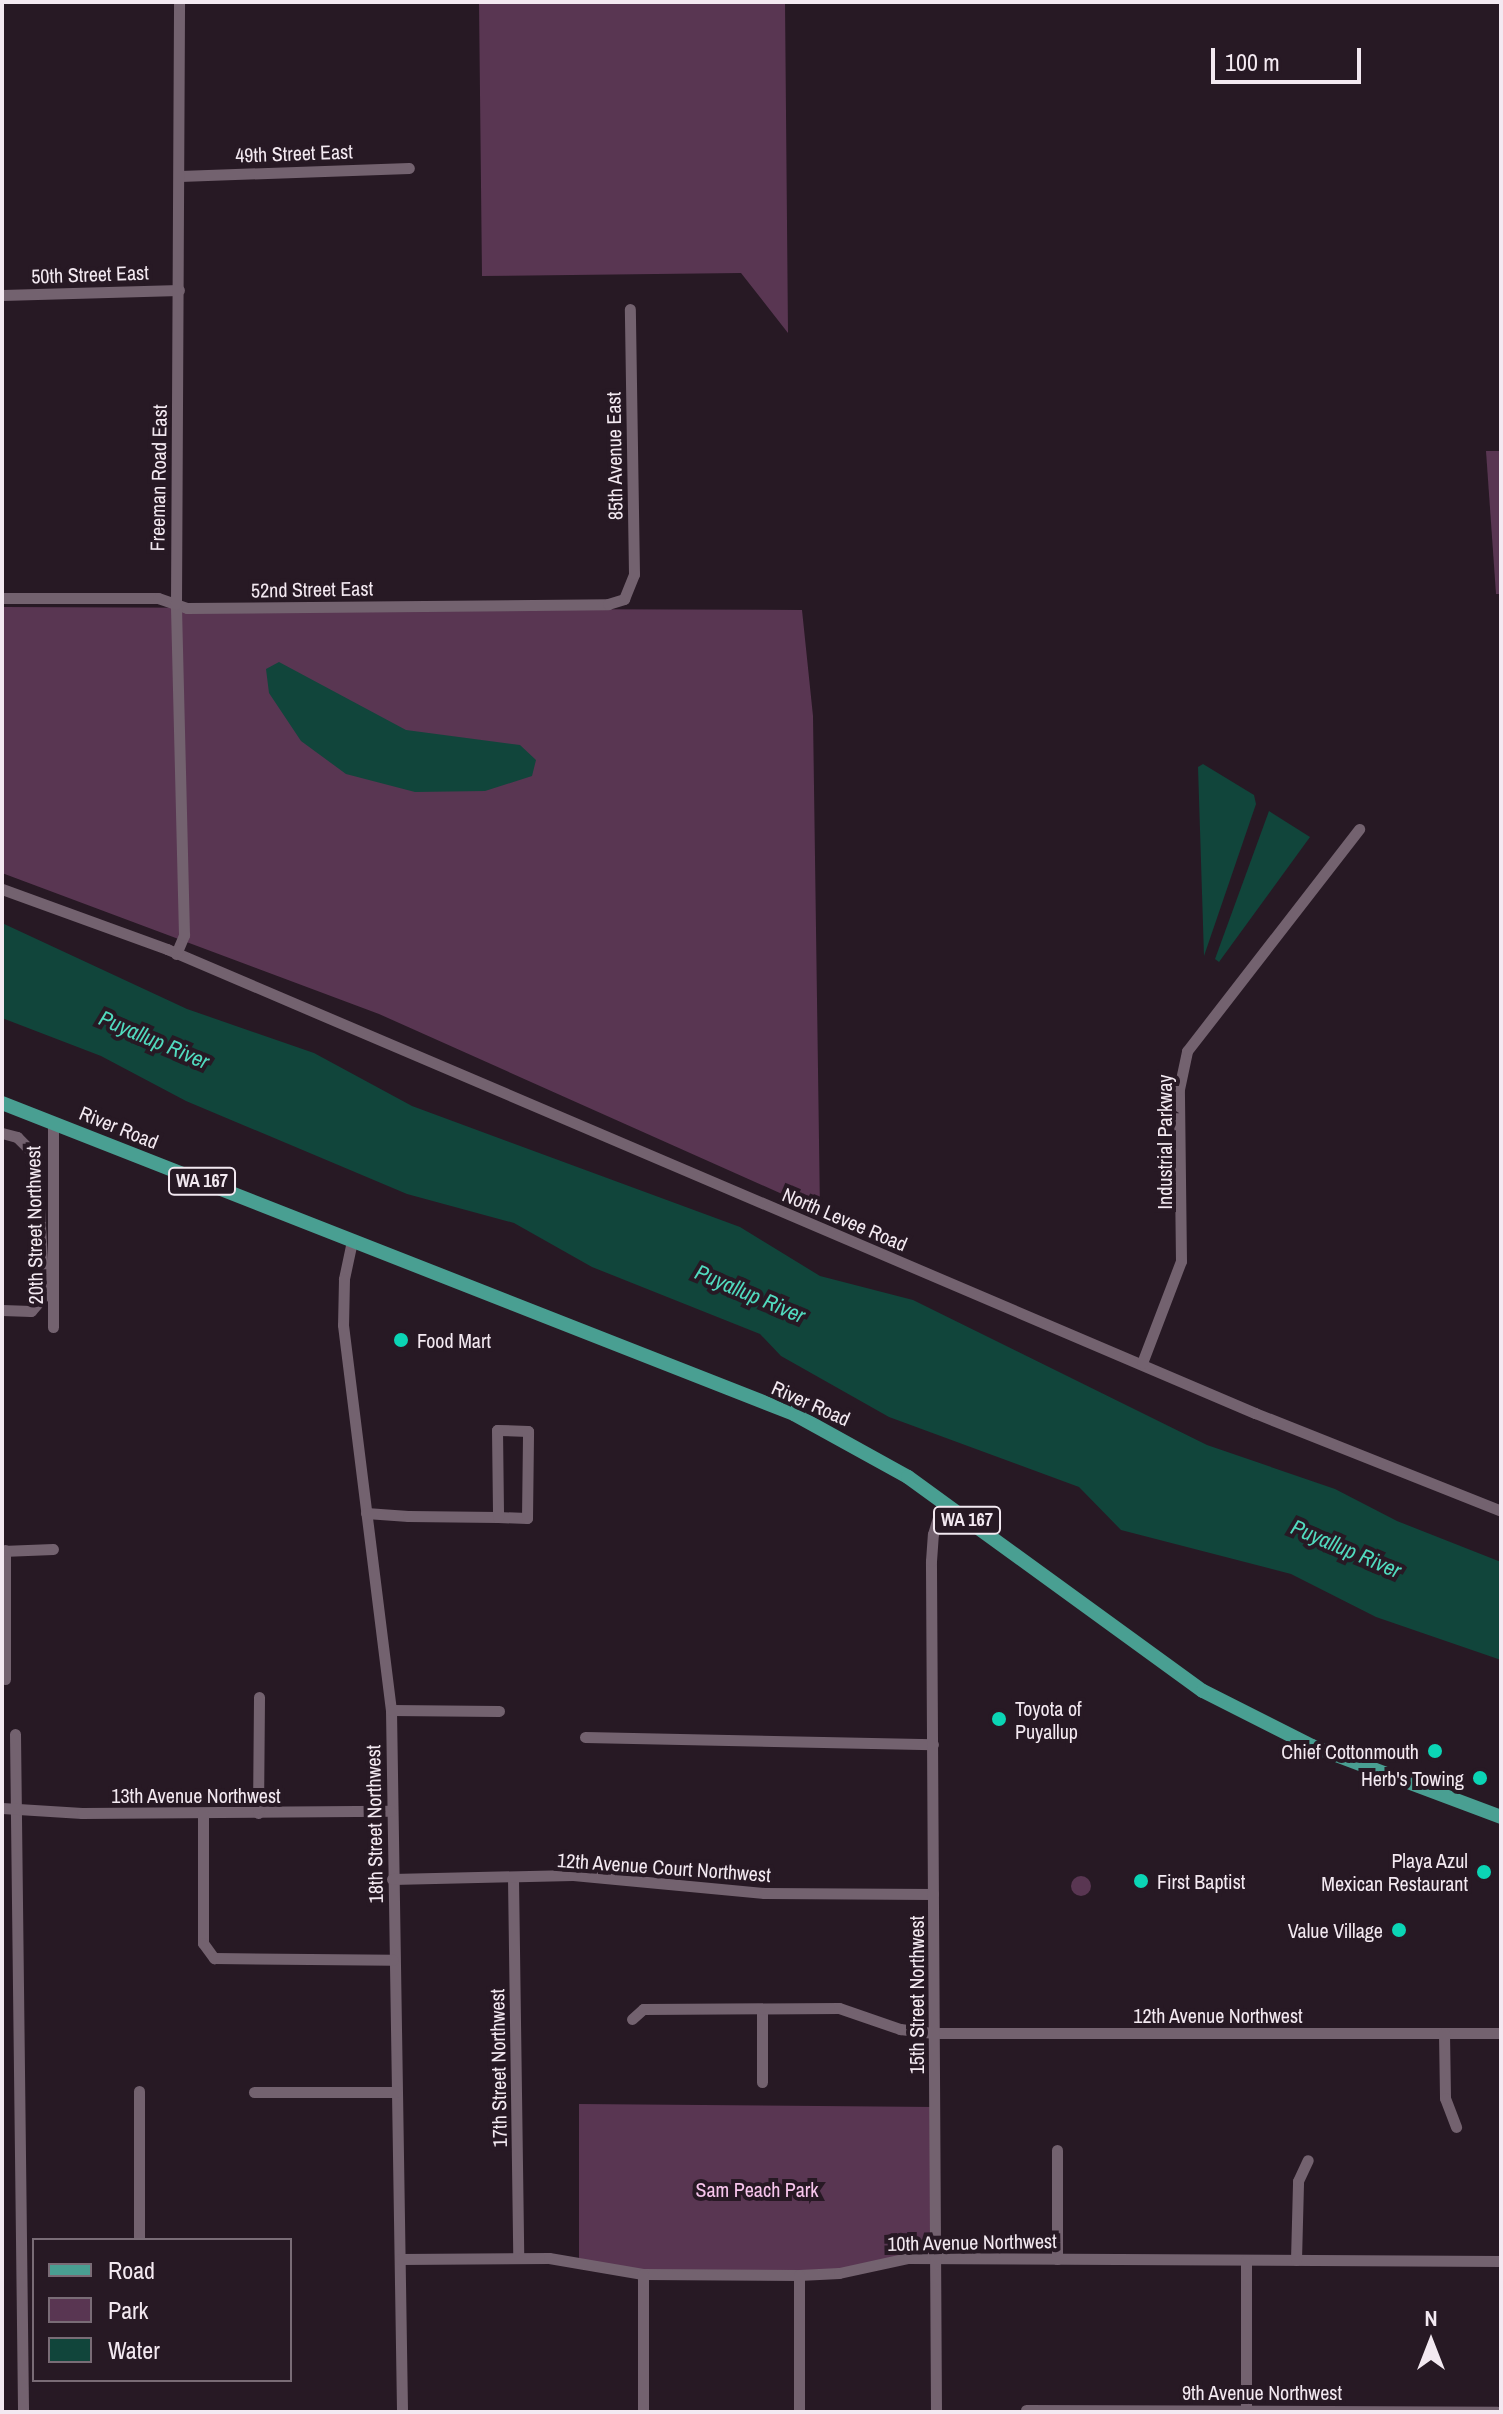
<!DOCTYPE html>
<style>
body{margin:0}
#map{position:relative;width:1503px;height:2414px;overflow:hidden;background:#271924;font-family:"Archivo Narrow",sans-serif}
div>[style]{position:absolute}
.green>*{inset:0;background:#593652}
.round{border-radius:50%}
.water>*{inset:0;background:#11453b}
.minor>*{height:11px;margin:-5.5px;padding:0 5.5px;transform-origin:5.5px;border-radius:5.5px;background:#73626f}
.major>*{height:14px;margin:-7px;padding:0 7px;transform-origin:7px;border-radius:7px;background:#499f92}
.dots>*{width:22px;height:22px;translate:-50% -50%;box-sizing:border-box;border:4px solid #271924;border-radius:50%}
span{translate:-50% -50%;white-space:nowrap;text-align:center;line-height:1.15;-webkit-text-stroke:8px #271924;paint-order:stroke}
.shield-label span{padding:2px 6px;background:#271924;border:2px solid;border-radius:6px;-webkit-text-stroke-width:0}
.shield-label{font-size:18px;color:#f3e9f1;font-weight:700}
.street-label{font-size:20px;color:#f3e9f1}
.poi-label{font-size:20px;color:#f3e9f1}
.left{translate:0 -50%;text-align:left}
.right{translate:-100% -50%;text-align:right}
.park-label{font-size:20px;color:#f8c6ed}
.water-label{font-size:22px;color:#51dabe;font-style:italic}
.frame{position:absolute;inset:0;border:4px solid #f3e9f1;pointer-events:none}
.legend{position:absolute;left:32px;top:2238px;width:260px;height:144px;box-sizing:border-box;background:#271924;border:2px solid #796c76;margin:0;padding:10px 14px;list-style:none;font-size:24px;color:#f3e9f1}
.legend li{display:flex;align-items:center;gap:16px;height:40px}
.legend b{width:40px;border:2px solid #796c76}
.north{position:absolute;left:1391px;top:2302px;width:80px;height:80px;-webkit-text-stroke:6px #271924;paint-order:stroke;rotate:0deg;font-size:22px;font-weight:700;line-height:32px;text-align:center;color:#f3e9f1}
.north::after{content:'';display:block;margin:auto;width:28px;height:36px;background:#f3e9f1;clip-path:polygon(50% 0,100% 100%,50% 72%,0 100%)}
.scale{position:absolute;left:1211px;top:48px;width:150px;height:36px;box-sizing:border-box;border:4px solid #f3e9f1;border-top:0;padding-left:10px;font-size:24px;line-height:28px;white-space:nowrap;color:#f3e9f1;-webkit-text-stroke:6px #271924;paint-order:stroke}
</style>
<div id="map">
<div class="green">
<div style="clip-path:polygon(479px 2px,785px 2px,788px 333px,741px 273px,482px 276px)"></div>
<div style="clip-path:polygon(1486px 451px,1501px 451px,1501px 594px,1496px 594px)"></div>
<div style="clip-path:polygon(4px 607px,802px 610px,813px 716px,820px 1211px,379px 1014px,2px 873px)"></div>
<div class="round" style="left:1071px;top:1876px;width:20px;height:20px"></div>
<div style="clip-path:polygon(579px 2104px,935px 2107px,936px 2258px,851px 2269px,643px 2274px,579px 2261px)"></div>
</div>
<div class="water">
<div style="clip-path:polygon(279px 662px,406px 730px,520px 745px,536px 760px,532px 776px,485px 791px,415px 792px,346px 774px,301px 741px,269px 693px,266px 669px)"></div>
<div style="clip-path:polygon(1203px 764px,1254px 795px,1256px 804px,1204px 956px,1198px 767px)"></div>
<div style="clip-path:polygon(1269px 811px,1310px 837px,1219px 962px,1215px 959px)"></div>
<div style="clip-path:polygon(2px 923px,187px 1009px,314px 1053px,412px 1106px,740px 1227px,820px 1276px,913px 1300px,1207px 1445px,1335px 1489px,1397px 1521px,1501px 1562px,1501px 1660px,1376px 1617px,1291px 1574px,1121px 1530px,1079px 1487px,889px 1417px,781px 1356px,760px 1334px,592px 1267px,514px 1223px,407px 1194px,186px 1101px,101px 1056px,2px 1018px)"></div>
</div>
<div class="minor">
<div style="left:180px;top:176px;width:229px;rotate:-2deg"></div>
<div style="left:2px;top:295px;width:177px;rotate:-1.6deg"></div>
<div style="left:2px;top:598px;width:156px"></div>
<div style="left:158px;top:598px;width:31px;rotate:19deg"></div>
<div style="left:187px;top:608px;width:421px;rotate:-0.5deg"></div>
<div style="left:608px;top:604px;width:17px;rotate:-17deg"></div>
<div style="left:624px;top:599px;width:27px;rotate:-68deg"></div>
<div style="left:634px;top:574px;width:265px;rotate:-90.9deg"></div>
<div style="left:2px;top:889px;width:176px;rotate:20deg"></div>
<div style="left:167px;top:949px;width:1183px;rotate:23.1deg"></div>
<div style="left:1255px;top:1413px;width:265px;rotate:21.7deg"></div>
<div style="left:176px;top:954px;width:21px;rotate:-67deg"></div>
<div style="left:184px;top:935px;width:331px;rotate:-91.4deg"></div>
<div style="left:176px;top:604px;width:602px;rotate:-89.71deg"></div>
<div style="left:53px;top:1122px;width:205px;rotate:90deg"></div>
<div style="left:2px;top:1133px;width:16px;rotate:15deg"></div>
<div style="left:17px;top:1137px;width:27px;rotate:45deg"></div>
<div style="left:36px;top:1156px;width:140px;rotate:86.7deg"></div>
<div style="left:44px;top:1296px;width:20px;rotate:131deg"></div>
<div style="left:31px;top:1311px;width:29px;rotate:-178deg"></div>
<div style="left:352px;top:1241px;width:39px;rotate:102deg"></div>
<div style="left:344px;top:1279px;width:46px;rotate:91.2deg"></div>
<div style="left:343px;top:1325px;width:388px;rotate:82.9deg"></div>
<div style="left:391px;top:1710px;width:702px;rotate:89.1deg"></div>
<div style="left:1142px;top:1363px;width:109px;rotate:-69.1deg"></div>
<div style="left:1181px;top:1261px;width:172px;rotate:-90.7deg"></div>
<div style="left:1179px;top:1089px;width:39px;rotate:-78deg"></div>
<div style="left:1187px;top:1051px;width:281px;rotate:-52.2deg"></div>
<div style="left:366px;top:1513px;width:42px;rotate:4.1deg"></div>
<div style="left:408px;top:1516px;width:90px;rotate:0.6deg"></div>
<div style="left:498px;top:1517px;width:29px;rotate:2deg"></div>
<div style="left:527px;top:1518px;width:87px;rotate:-89.3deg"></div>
<div style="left:528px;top:1431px;width:31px;rotate:-178deg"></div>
<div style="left:497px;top:1430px;width:87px;rotate:89.3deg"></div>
<div style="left:5px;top:1550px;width:129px;rotate:90deg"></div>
<div style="left:2px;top:1551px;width:51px;rotate:-2.2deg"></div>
<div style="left:391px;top:1710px;width:108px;rotate:0.5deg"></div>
<div style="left:15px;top:1734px;width:678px;rotate:89.32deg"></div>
<div style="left:585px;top:1737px;width:348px;rotate:1.2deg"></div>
<div style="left:2px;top:1808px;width:80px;rotate:3.6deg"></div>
<div style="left:82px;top:1813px;width:309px;rotate:-0.4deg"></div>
<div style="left:203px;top:1813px;width:130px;rotate:90deg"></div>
<div style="left:203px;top:1943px;width:19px;rotate:54deg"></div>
<div style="left:214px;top:1958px;width:179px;rotate:0.6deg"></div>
<div style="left:258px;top:1813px;width:116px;rotate:-89.5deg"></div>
<div style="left:513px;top:1878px;width:379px;rotate:89.2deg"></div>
<div style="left:392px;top:1879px;width:181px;rotate:-1.3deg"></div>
<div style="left:573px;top:1875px;width:192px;rotate:5.4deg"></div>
<div style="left:764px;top:1893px;width:169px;rotate:0.3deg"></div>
<div style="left:762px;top:2009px;width:73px;rotate:90deg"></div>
<div style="left:632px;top:2019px;width:15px;rotate:-42deg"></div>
<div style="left:643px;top:2009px;width:196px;rotate:-0.3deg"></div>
<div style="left:839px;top:2008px;width:65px;rotate:19deg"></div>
<div style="left:900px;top:2029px;width:34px;rotate:7deg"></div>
<div style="left:934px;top:2033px;width:567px"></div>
<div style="left:1444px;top:2033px;width:65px;rotate:89.1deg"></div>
<div style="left:1445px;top:2098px;width:31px;rotate:69deg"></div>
<div style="left:254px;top:2092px;width:142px"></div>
<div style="left:1057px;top:2150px;width:109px;rotate:90deg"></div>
<div style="left:139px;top:2240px;width:149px;rotate:-90deg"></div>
<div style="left:400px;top:2259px;width:149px;rotate:-0.4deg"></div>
<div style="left:549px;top:2258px;width:95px;rotate:9.7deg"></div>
<div style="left:643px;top:2274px;width:156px;rotate:0.4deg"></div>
<div style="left:799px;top:2275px;width:40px;rotate:-2.9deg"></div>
<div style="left:839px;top:2273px;width:71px;rotate:-12.3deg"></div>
<div style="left:908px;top:2258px;width:593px;rotate:0.29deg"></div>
<div style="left:1246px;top:2260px;width:152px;rotate:90deg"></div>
<div style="left:1296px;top:2260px;width:79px;rotate:-88.5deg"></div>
<div style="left:1298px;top:2181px;width:23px;rotate:-65deg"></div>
<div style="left:799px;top:2275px;width:137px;rotate:90deg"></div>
<div style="left:1026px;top:2410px;width:471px;rotate:0.2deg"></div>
<div style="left:643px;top:2412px;width:138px;rotate:-90deg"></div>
<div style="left:936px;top:2412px;width:851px;rotate:-90.34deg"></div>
<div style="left:931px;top:1561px;width:27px;rotate:-86deg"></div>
<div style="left:933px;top:1534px;width:34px;rotate:-73deg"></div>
</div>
<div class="major">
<div style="left:2px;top:1103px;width:851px;rotate:21.44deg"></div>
<div style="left:794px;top:1414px;width:130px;rotate:28.9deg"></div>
<div style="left:908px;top:1477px;width:364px;rotate:36deg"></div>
<div style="left:1203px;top:1691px;width:122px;rotate:26.8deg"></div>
<div style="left:1312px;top:1746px;width:202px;rotate:20.6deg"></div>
</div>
<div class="dots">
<div style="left:401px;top:1340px;background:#0bd5b5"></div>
<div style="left:999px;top:1719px;background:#0bd5b5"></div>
<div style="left:1435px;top:1751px;background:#0bd5b5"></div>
<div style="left:1480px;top:1778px;background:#0bd5b5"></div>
<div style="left:1484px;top:1872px;background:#0bd5b5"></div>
<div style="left:1141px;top:1881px;background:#0bd5b5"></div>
<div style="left:1399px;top:1930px;background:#0bd5b5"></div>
</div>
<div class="shield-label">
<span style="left:202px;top:1181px">WA 167</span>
<span style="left:967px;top:1520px">WA 167</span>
</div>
<div class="street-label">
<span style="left:294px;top:153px;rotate:-2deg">49th Street East</span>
<span style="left:90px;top:274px;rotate:-2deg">50th Street East</span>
<span style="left:614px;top:456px;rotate:-91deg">85th Avenue East</span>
<span style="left:158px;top:478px;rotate:-89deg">Freeman Road East</span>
<span style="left:312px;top:589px;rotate:-1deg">52nd Street East</span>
<span style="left:119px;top:1127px;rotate:22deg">River Road</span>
<span style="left:1164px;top:1142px;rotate:-90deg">Industrial Parkway</span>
<span style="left:845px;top:1219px;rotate:23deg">North Levee Road</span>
<span style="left:34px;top:1225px;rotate:-91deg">20th Street Northwest</span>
<span style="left:811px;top:1403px;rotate:24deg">River Road</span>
<span style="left:196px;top:1795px">13th Avenue Northwest</span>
<span style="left:374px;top:1824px;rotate:-91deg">18th Street Northwest</span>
<span style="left:664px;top:1867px;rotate:4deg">12th Avenue Court Northwest</span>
<span style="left:916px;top:1995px;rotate:-90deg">15th Street Northwest</span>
<span style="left:1218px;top:2015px">12th Avenue Northwest</span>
<span style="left:498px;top:2068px;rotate:-91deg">17th Street Northwest</span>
<span style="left:972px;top:2242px;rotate:-1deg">10th Avenue Northwest</span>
<span style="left:1262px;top:2392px">9th Avenue Northwest</span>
</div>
<div class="poi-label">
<span class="left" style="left:417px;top:1340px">Food Mart</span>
<span class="left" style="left:1015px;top:1720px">Toyota of<br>Puyallup</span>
<span class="right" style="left:1419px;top:1751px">Chief Cottonmouth</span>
<span class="right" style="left:1464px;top:1778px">Herb's Towing</span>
<span class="right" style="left:1468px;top:1872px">Playa Azul<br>Mexican Restaurant</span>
<span class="left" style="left:1157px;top:1881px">First Baptist</span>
<span class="right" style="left:1383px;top:1930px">Value Village</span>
</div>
<div class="park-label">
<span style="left:757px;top:2189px">Sam Peach Park</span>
</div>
<div class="water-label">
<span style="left:154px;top:1040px;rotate:23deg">Puyallup River</span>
<span style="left:750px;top:1294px;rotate:23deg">Puyallup River</span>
<span style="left:1346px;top:1549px;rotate:23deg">Puyallup River</span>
</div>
<div class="frame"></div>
<ul class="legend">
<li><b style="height:10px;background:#499f92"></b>Road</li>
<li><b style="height:22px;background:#593652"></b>Park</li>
<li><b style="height:22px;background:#11453b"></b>Water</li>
</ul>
<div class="north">N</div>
<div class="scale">100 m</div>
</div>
